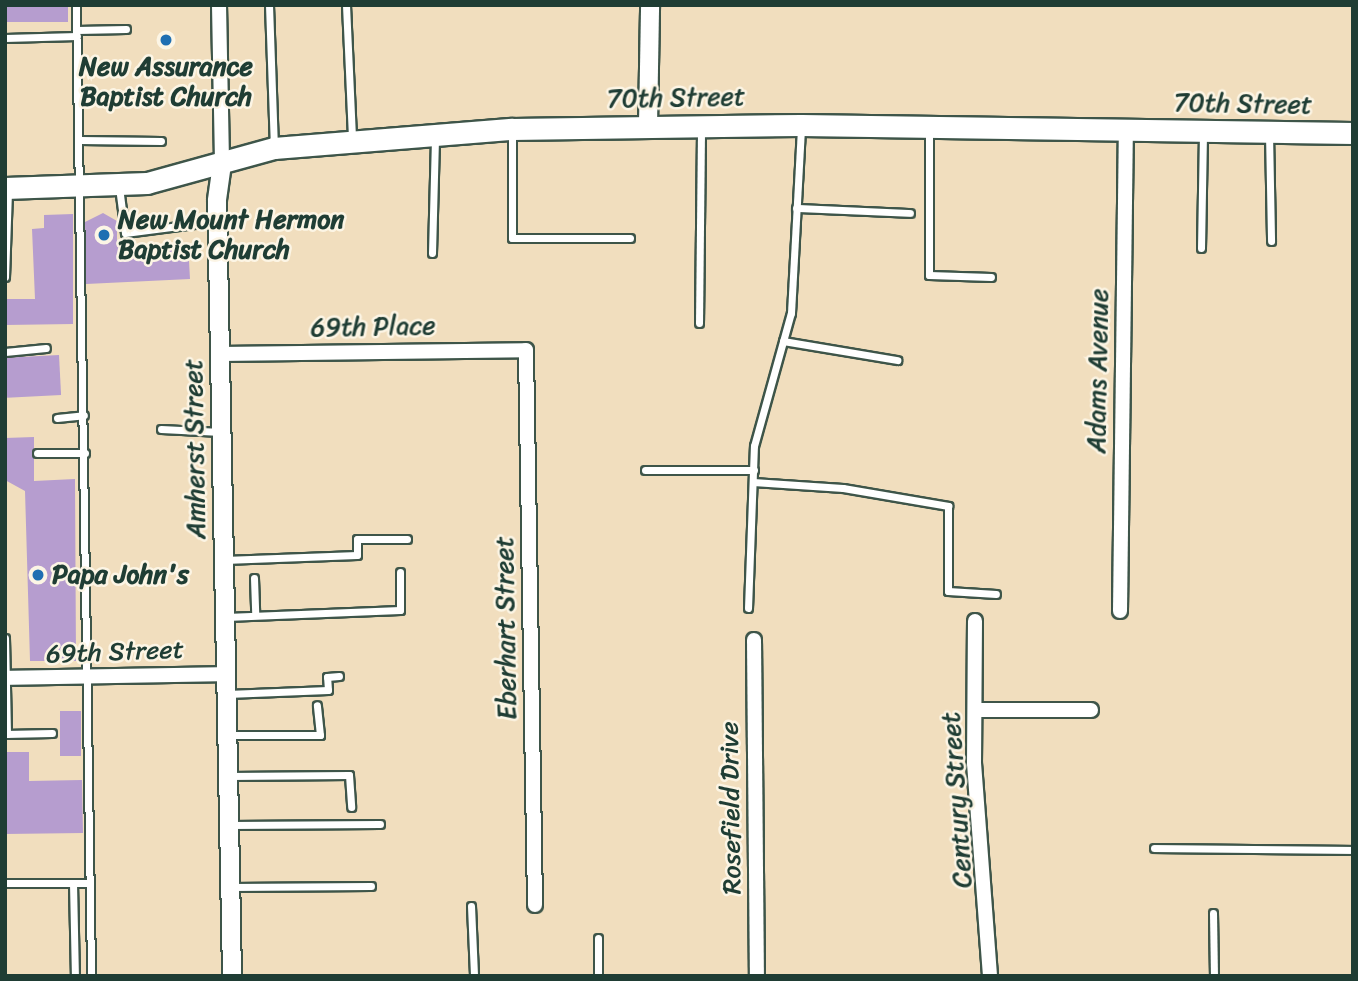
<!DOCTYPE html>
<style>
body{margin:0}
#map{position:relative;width:1358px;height:981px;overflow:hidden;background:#f1debe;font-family:Sriracha,sans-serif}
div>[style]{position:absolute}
.building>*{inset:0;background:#b69dcf;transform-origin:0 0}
.roads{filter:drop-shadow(2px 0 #3e5549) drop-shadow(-2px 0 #3e5549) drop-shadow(0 2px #3e5549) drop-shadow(0 -2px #3e5549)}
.service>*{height:7px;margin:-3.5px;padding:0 3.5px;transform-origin:3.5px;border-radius:3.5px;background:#fff}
.minor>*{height:14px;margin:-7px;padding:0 7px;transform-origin:7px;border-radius:7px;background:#fff}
.tertiary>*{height:18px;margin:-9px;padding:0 9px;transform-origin:9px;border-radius:9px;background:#fff}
.secondary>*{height:21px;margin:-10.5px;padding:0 10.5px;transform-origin:10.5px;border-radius:10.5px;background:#fff}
.dots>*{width:19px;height:19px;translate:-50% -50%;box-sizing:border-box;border:4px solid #fcf5e5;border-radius:50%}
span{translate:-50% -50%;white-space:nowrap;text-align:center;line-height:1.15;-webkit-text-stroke:5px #fcf5e5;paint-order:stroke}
.poi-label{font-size:26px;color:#1f3d34;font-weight:700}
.left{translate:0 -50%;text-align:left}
.street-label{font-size:26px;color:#1f3d34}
.frame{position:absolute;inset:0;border:7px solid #1f3d34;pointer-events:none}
</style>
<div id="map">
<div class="building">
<div style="left:68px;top:7px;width:15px;height:63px;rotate:90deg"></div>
<div style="clip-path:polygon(103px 213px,117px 221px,117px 247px,188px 243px,190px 279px,86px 284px,85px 222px)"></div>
<div style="clip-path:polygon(73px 214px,73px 324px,5px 325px,5px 299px,35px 299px,32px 229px,44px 228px,44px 215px)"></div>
<div style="left:59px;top:355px;width:40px;height:54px;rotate:87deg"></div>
<div style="clip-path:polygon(34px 437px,34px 481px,75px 479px,76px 661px,30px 661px,25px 491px,5px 480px,5px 438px)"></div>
<div style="left:81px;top:711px;width:45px;height:21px;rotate:90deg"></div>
<div style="clip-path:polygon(5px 752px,29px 752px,29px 781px,82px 780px,83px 833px,5px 834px)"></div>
</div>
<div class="roads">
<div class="service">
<div style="left:76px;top:5px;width:971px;rotate:89.11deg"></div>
<div style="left:269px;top:5px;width:142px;rotate:88deg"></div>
<div style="left:346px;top:5px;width:134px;rotate:87.4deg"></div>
<div style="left:77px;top:30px;width:49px;rotate:-1.2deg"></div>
<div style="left:5px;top:38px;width:72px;rotate:-1.6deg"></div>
<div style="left:929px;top:128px;width:147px;rotate:90deg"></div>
<div style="left:929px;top:275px;width:62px;rotate:1.8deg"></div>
<div style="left:512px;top:130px;width:108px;rotate:90deg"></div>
<div style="left:512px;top:238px;width:118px"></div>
<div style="left:1269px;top:133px;width:108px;rotate:88.9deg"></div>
<div style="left:80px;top:140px;width:81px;rotate:0.7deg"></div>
<div style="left:119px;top:187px;width:46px;rotate:82.6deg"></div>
<div style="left:125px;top:233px;width:93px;rotate:-7.4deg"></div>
<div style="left:796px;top:208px;width:114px;rotate:2.5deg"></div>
<div style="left:1201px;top:248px;width:116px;rotate:-89deg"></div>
<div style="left:432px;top:253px;width:116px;rotate:-88.5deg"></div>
<div style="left:5px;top:277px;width:86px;rotate:-88deg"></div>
<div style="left:699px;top:323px;width:194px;rotate:-89.4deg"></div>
<div style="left:783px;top:341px;width:116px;rotate:9.5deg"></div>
<div style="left:5px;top:352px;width:41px;rotate:-5.6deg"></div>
<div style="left:57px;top:418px;width:27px;rotate:-6deg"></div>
<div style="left:161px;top:429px;width:60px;rotate:2.9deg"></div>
<div style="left:37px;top:453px;width:48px"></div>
<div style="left:645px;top:470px;width:109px"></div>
<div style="left:753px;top:482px;width:90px;rotate:3.8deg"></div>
<div style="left:843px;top:488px;width:107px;rotate:9.7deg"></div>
<div style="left:948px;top:506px;width:85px;rotate:90deg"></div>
<div style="left:948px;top:591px;width:48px;rotate:3.6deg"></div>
<div style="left:224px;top:560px;width:133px;rotate:-2.2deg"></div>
<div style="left:357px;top:555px;width:16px;rotate:-90deg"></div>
<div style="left:357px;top:539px;width:50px"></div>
<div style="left:254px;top:578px;width:36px;rotate:88deg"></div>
<div style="left:748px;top:608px;width:162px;rotate:-87.9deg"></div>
<div style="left:754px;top:446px;width:138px;rotate:-74.5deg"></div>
<div style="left:791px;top:313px;width:187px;rotate:-86.9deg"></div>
<div style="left:226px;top:617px;width:174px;rotate:-2.3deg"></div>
<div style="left:400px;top:610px;width:38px;rotate:-90deg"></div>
<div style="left:5px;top:638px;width:96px;rotate:88.8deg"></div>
<div style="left:227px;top:694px;width:101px;rotate:-2.3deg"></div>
<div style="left:328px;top:690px;width:13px;rotate:-94deg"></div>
<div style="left:327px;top:677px;width:12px;rotate:-5deg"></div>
<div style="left:5px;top:734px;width:47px;rotate:-1.2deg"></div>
<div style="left:228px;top:735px;width:92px"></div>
<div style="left:320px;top:735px;width:30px;rotate:-96deg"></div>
<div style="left:229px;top:776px;width:120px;rotate:-0.5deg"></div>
<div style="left:349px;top:775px;width:32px;rotate:86deg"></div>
<div style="left:230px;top:825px;width:150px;rotate:-0.4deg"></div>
<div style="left:1154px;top:848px;width:199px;rotate:0.6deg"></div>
<div style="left:5px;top:883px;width:85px"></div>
<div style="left:73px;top:883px;width:93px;rotate:88.8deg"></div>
<div style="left:231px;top:887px;width:140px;rotate:-0.4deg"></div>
<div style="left:471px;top:906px;width:70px;rotate:87.5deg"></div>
<div style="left:1213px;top:913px;width:63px;rotate:89.1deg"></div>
<div style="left:598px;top:976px;width:38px;rotate:-90deg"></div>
</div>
<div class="minor">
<div style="left:219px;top:5px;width:159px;rotate:88.9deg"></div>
<div style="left:220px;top:354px;width:306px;rotate:-0.7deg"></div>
<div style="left:526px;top:350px;width:555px;rotate:89.07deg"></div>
<div style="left:1120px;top:611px;width:480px;rotate:-89.3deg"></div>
<div style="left:975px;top:621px;width:142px;rotate:90.4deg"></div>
<div style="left:974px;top:763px;width:214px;rotate:85.7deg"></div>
<div style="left:754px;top:640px;width:336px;rotate:89.5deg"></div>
<div style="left:5px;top:678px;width:221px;rotate:-1deg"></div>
<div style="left:975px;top:710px;width:116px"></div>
</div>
<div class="tertiary">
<div style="left:648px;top:125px;width:120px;rotate:-89deg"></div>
<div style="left:222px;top:164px;width:37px;rotate:98deg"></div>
<div style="left:217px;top:201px;width:775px;rotate:88.89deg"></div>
</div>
<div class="secondary">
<div style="left:5px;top:188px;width:142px;rotate:-2deg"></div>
<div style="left:147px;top:183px;width:132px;rotate:-15.4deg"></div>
<div style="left:274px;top:148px;width:239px;rotate:-4.6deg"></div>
<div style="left:512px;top:129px;width:289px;rotate:-0.8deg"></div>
<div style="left:801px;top:125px;width:552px;rotate:0.83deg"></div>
</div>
</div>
<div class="dots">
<div style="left:166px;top:40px;background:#1f6fb2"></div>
<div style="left:104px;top:235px;background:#1f6fb2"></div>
<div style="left:38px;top:575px;background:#1f6fb2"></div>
</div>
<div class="poi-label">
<span style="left:166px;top:82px">New Assurance<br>Baptist Church</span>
<span class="left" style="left:118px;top:235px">New Mount Hermon<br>Baptist Church</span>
<span class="left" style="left:52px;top:575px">Papa John's</span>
</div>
<div class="street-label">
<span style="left:676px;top:98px;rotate:-1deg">70th Street</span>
<span style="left:1243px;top:104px;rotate:1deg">70th Street</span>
<span style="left:373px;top:327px;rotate:-1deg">69th Place</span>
<span style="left:1098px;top:371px;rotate:-89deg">Adams Avenue</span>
<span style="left:195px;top:449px;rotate:-91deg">Amherst Street</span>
<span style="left:506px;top:628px;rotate:-91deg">Eberhart Street</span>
<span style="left:115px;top:652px;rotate:-2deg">69th Street</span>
<span style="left:957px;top:800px;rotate:-94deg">Century Street</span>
<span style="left:731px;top:808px;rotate:-91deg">Rosefield Drive</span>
</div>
<div class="frame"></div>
</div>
